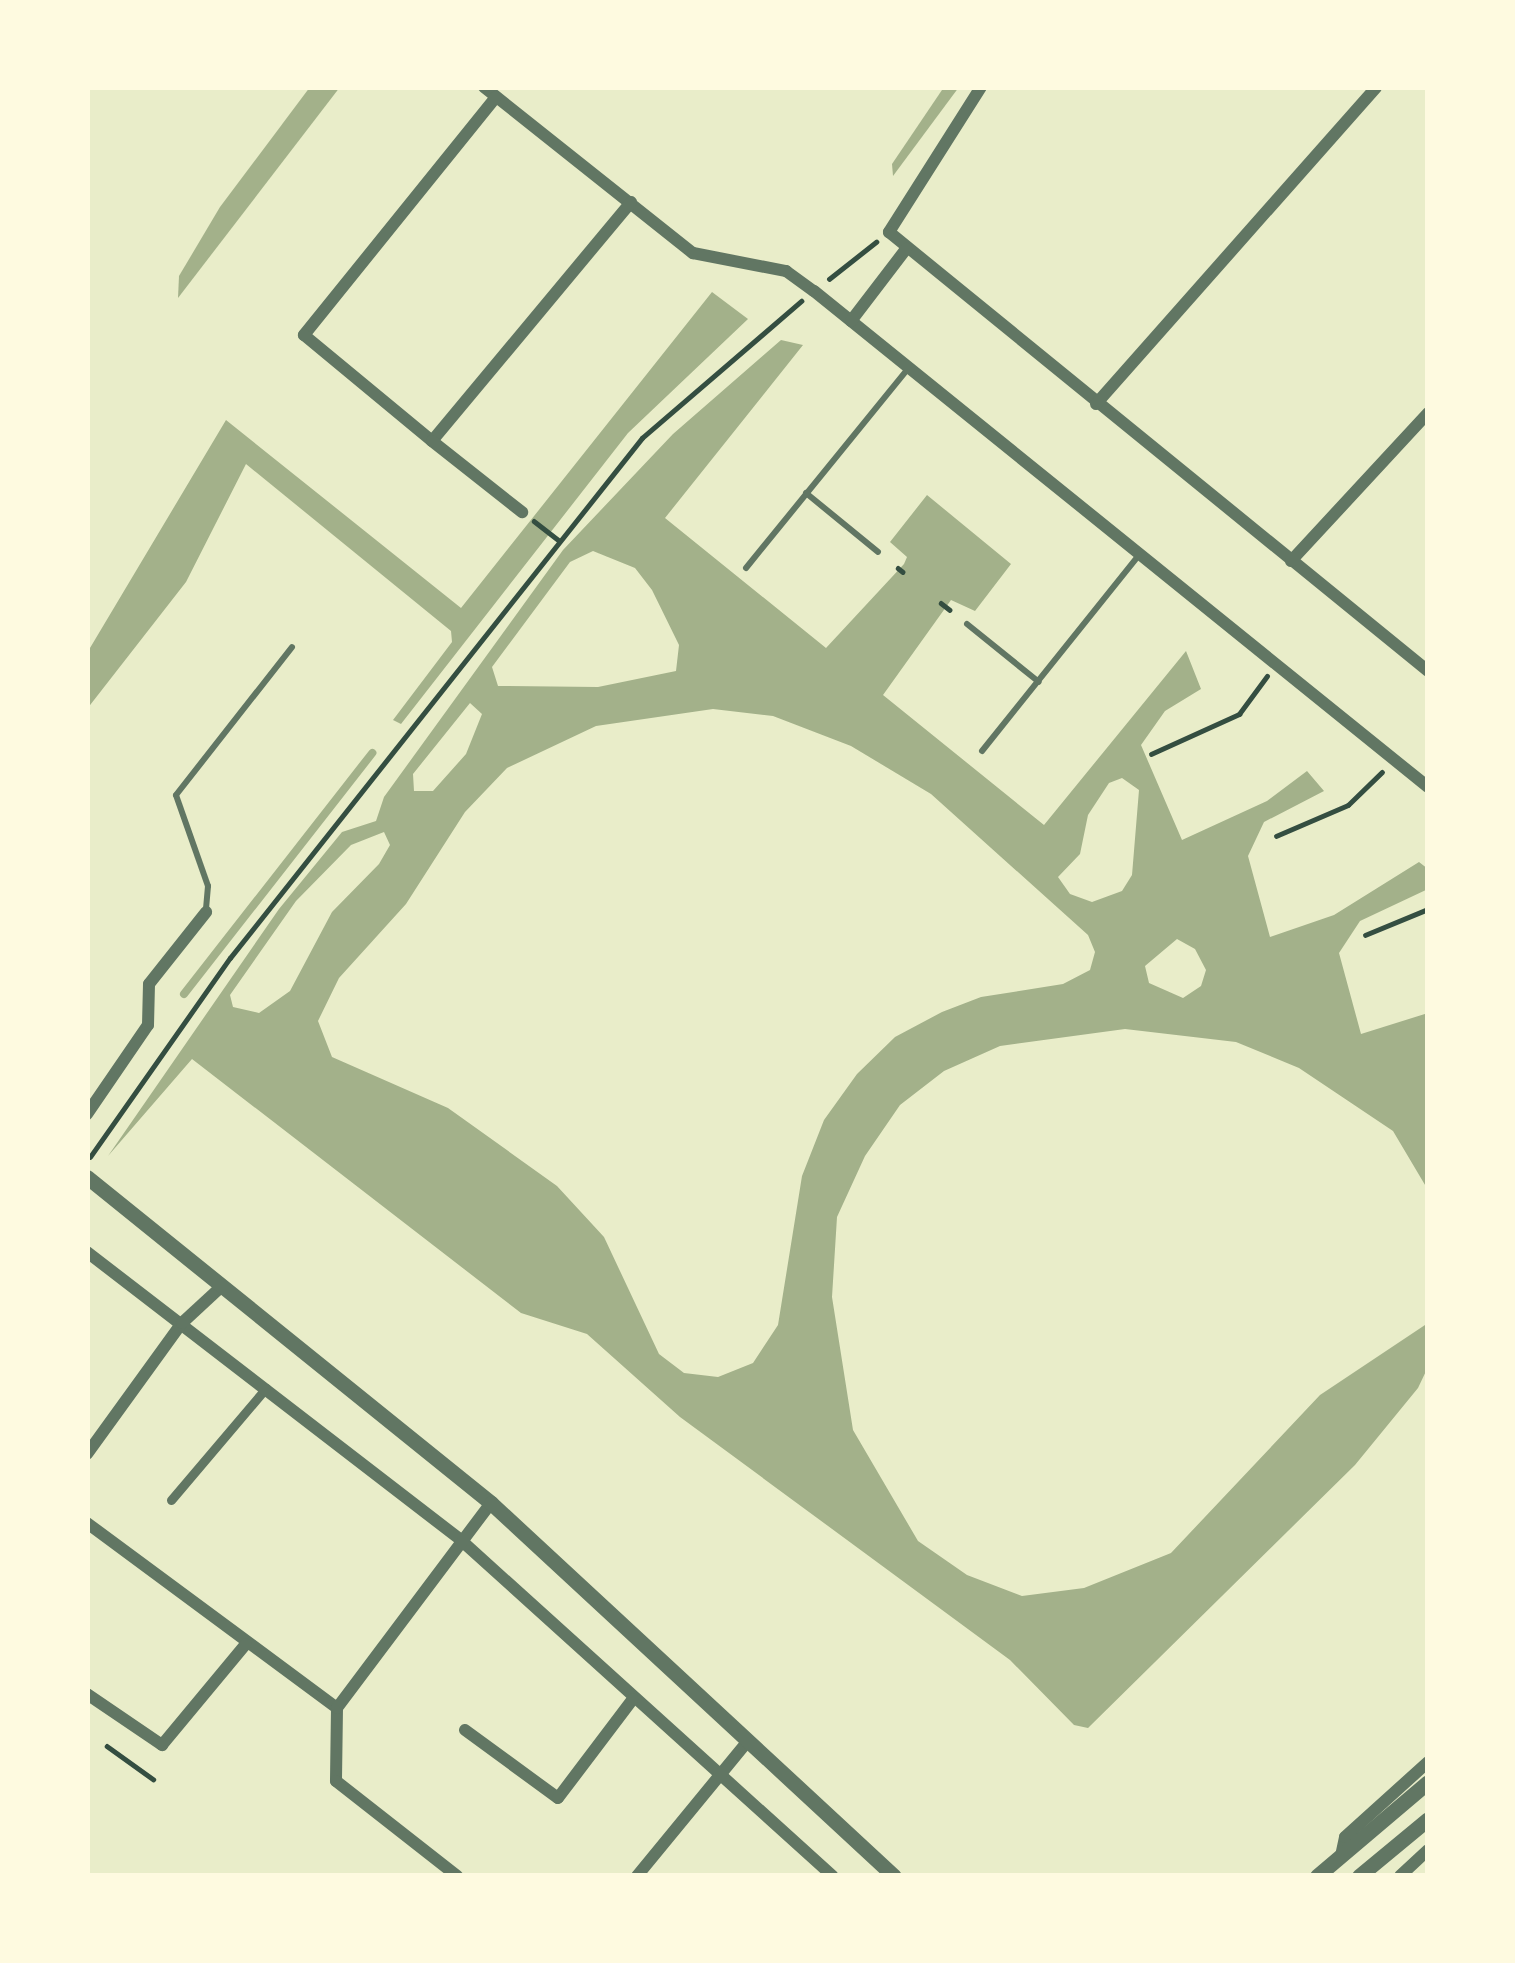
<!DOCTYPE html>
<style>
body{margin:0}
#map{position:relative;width:1515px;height:1963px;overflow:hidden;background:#e9edc9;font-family:"Noto Sans",sans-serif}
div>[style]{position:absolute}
.water>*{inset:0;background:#a3b18a}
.stream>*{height:8px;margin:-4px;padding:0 4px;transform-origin:4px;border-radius:4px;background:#a3b18a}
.path>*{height:4.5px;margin:-2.25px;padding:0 2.25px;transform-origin:2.25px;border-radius:2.25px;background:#344e41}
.service>*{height:6px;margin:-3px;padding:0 3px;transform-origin:3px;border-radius:3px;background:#617663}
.pedestrian>*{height:9px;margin:-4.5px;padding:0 4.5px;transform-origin:4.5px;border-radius:4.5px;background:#617663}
.minor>*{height:12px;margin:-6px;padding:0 6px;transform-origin:6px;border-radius:6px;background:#617663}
.tertiary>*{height:15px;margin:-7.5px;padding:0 7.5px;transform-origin:7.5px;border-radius:7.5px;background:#617663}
span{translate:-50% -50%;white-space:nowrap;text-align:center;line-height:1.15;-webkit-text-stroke:9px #fefae0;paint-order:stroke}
.frame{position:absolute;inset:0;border:90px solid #fefae0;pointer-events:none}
</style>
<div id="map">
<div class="water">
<div style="clip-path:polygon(310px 87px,340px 87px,178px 298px,179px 276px,220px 207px)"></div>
<div style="clip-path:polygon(944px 87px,959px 87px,893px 176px,892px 164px)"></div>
<div style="clip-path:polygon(712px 292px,748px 319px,628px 433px,401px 724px,393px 720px,452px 642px,451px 631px,246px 464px,186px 582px,87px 709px,87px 653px,226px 420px,461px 608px)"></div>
<div style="clip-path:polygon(evenodd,781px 340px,803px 345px,665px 518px,826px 648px,904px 564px,907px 557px,890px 542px,927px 495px,1011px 564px,975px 611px,951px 600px,883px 695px,1044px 825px,1186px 651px,1201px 689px,1165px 711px,1141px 745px,1182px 840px,1267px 801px,1307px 771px,1324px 791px,1264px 822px,1248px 856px,1270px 937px,1334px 915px,1419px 862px,1428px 869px,1428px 889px,1360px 921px,1339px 953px,1361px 1034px,1428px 1013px,1428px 1190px,1393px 1131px,1299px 1068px,1236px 1042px,1125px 1029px,1000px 1046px,944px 1071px,900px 1105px,865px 1156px,837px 1217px,832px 1297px,853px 1430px,918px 1541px,967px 1575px,1022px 1596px,1084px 1588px,1171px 1553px,1320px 1395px,1428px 1323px,1428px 1367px,1418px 1388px,1355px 1465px,1088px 1728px,1074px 1725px,1010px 1660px,680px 1417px,587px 1334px,521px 1313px,192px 1059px,108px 1156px,279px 909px,342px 832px,376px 821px,384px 797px,563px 550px,673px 434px,781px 340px,593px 551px,635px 568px,652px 590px,679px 645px,676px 671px,598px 687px,498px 686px,492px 667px,570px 562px,593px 551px,781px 340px,470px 703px,482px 714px,466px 754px,433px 791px,414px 791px,413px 774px,470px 703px,781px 340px,713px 709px,773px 716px,851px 746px,931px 794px,1088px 935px,1095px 952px,1090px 970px,1063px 984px,981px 997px,942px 1012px,895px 1037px,857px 1074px,824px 1120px,802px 1176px,778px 1325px,753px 1363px,718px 1377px,684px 1373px,659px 1354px,604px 1237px,557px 1186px,448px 1108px,332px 1057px,318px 1021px,339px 978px,406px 904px,465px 812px,507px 768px,596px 726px,713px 709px,781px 340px,1122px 778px,1139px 790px,1132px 875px,1122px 891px,1092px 902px,1070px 894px,1058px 877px,1080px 854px,1088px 815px,1109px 783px,1122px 778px,781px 340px,384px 832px,390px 845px,379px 864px,332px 912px,290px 991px,259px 1013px,233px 1007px,230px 995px,296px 901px,351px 845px,384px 832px,781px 340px,1177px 939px,1195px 949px,1206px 970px,1201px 986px,1183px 998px,1149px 983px,1145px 966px,1177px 939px)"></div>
</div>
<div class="stream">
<div style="left:184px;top:994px;width:306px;rotate:-52deg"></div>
</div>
<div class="path">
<div style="left:829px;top:279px;width:60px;rotate:-38.2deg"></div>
<div style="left:534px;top:521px;width:31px;rotate:38deg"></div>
<div style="left:898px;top:568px;width:6px;rotate:39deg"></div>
<div style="left:941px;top:603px;width:11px;rotate:38deg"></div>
<div style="left:1151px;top:754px;width:97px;rotate:-24.4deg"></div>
<div style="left:1239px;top:714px;width:47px;rotate:-53.6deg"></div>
<div style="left:1276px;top:836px;width:78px;rotate:-23.3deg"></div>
<div style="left:1348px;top:805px;width:47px;rotate:-44.1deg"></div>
<div style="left:1365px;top:935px;width:68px;rotate:-22.4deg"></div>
<div style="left:90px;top:1157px;width:243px;rotate:-54.9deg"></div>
<div style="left:230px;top:958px;width:663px;rotate:-51.61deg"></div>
<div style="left:642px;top:438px;width:210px;rotate:-40.7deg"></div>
<div style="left:107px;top:1746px;width:57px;rotate:35.7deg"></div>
</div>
<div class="service">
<div style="left:806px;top:493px;width:93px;rotate:39.3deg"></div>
<div style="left:746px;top:568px;width:255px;rotate:-50.9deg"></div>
<div style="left:967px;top:624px;width:92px;rotate:38.9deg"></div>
<div style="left:982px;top:751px;width:250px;rotate:-51.3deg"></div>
<div style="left:206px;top:909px;width:23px;rotate:-85deg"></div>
<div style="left:208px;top:886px;width:96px;rotate:-109.4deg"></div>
<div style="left:176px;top:795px;width:188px;rotate:-51.9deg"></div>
</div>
<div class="pedestrian">
<div style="left:171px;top:1500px;width:147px;rotate:-49.7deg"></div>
</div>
<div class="minor">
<div style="left:484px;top:87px;width:267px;rotate:38.5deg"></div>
<div style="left:693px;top:253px;width:95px;rotate:11deg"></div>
<div style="left:786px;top:271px;width:34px;rotate:36deg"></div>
<div style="left:814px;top:291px;width:789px;rotate:38.93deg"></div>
<div style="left:981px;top:87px;width:172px;rotate:122.4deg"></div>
<div style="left:889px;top:232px;width:695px;rotate:39.16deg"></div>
<div style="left:496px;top:97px;width:306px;rotate:128.9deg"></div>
<div style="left:304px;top:335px;width:166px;rotate:39.6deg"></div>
<div style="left:432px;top:441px;width:311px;rotate:-50.2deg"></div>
<div style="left:851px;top:321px;width:91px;rotate:-52.6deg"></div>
<div style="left:1096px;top:404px;width:423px;rotate:-48.5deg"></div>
<div style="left:432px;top:441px;width:115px;rotate:38.3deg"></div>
<div style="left:1291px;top:561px;width:202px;rotate:-47.2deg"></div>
<div style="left:87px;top:1114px;width:108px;rotate:-55.6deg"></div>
<div style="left:148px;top:1025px;width:41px;rotate:-88.6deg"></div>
<div style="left:149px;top:984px;width:92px;rotate:-51.6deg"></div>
<div style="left:87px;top:1252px;width:475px;rotate:37.6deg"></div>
<div style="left:463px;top:1542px;width:498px;rotate:42.1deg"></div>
<div style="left:87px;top:1454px;width:162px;rotate:-54.1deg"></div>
<div style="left:182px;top:1323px;width:54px;rotate:-42.8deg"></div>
<div style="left:87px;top:1523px;width:311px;rotate:36.5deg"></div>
<div style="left:337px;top:1708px;width:73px;rotate:90.8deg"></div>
<div style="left:336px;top:1781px;width:154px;rotate:38.1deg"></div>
<div style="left:87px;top:1694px;width:91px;rotate:34.2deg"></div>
<div style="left:162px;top:1745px;width:131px;rotate:-50.3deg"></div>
<div style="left:337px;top:1708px;width:256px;rotate:-53.1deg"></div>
<div style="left:465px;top:1730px;width:115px;rotate:36.2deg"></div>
<div style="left:558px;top:1798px;width:124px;rotate:-52.9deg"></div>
<div style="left:1341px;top:1856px;width:19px;rotate:-78deg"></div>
<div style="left:1345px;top:1837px;width:112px;rotate:-42.1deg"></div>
<div style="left:637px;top:1876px;width:175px;rotate:-50.6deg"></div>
<div style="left:1400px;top:1876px;width:38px;rotate:-43deg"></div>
</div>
<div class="tertiary">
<div style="left:87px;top:1177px;width:519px;rotate:38.9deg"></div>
<div style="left:491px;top:1503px;width:549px;rotate:42.79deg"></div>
<div style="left:1317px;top:1876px;width:145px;rotate:-40.3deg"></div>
<div style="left:1359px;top:1876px;width:89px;rotate:-39.6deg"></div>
</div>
<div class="frame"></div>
</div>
